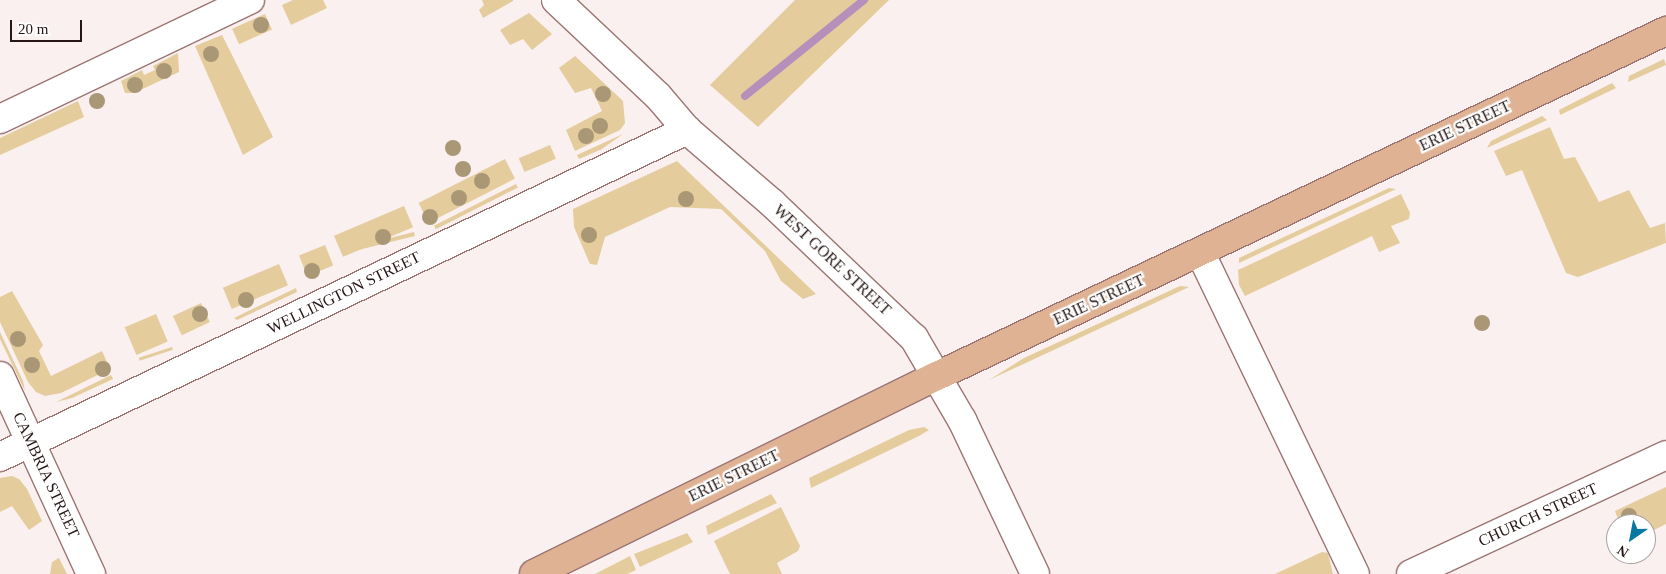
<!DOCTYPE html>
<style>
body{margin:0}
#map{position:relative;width:1666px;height:574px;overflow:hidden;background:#f9f0ef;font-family:Georgia,serif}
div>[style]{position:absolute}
.green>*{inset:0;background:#e5cc9d;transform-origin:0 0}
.stream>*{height:8px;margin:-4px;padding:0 4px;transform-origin:4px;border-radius:4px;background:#b590ba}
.roads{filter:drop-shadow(1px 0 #9c7573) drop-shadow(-1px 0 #9c7573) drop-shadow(0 1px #9c7573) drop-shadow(0 -1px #9c7573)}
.minor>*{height:28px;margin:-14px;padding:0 14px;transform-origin:14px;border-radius:14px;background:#fff}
.major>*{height:28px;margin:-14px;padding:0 14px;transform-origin:14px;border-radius:14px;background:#e0b294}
.trees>*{width:16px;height:16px;margin:-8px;border-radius:50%;background:#aa9775}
span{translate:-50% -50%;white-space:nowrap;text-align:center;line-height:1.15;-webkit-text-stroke:4.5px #fff;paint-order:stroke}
.street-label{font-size:16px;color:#261716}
.north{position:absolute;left:1606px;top:514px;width:50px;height:50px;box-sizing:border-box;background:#fff;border:1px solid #a8a2a2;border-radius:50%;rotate:213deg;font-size:14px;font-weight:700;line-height:20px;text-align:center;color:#261716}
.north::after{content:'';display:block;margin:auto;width:18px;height:22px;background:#0578a1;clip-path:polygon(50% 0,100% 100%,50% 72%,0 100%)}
.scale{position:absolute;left:10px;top:20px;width:72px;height:22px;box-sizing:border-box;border:2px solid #261716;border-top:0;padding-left:6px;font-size:15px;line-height:18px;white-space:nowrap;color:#261716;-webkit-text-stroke:4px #fff;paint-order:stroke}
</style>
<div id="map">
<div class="green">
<div style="clip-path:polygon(293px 0,323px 0,327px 8px,291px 25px,282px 5px)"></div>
<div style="clip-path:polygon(482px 0,513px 0,513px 1px,483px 18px,479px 10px,484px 5px)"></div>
<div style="clip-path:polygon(795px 0,889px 0,758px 127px,710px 85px)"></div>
<div style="clip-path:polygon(529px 13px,552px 34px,532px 50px,523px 39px,510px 45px,500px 30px)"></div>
<div style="left:265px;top:14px;width:17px;height:36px;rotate:66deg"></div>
<div style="clip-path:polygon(222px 35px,273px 137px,243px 155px,195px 46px)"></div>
<div style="clip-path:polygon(178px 53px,179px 72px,134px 93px,125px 93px,121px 81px,142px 70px,144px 75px,155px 70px,153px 66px)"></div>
<div style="clip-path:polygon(575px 56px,623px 101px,625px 123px,620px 130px,575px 151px,566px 130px,602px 111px,591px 88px,575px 93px,559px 68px)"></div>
<div style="clip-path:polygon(1664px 59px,1666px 65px,1628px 82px,1629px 76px)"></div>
<div style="clip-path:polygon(1612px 83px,1616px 88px,1560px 115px,1559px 110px)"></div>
<div style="clip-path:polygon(78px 101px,84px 117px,0 155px,0 138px)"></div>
<div style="clip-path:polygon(1542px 116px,1547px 120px,1487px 148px,1491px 141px)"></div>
<div style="clip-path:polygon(1550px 127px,1564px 159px,1575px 157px,1599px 202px,1629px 190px,1650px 228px,1665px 223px,1666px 243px,1578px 277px,1566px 273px,1522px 170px,1506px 176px,1494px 151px)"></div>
<div style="clip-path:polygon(623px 134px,602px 149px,579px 159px,577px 155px)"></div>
<div style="left:550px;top:145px;width:15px;height:34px;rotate:67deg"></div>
<div style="left:505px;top:159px;width:22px;height:97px;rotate:63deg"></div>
<div style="clip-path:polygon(677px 161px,816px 294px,803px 299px,781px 281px,765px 251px,721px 209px,670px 207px,605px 237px,597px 265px,590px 264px,574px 227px,573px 209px)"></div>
<div style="left:516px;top:184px;width:4px;height:92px;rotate:63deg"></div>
<div style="clip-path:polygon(1389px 188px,1396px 189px,1239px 263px,1239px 258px)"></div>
<div style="clip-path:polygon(1401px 194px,1410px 213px,1409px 219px,1391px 226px,1400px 243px,1379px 252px,1372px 236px,1245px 296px,1239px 285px,1238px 270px)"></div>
<div style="left:404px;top:206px;width:23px;height:76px;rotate:67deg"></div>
<div style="left:414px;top:232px;width:4px;height:73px;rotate:76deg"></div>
<div style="left:325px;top:245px;width:22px;height:28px;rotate:68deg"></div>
<div style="left:279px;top:264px;width:23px;height:61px;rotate:67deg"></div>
<div style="clip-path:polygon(1180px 286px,1189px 287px,989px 380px,1024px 358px)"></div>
<div style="clip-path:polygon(296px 288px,297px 292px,237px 320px,234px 318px)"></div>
<div style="clip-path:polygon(12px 291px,43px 345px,39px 351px,51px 376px,102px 351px,110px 369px,61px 393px,45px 396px,36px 392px,28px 382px,0 322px,0 297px)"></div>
<div style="left:201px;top:303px;width:21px;height:31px;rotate:65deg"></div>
<div style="left:156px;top:314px;width:30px;height:34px;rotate:67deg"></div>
<div style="clip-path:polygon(0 332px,23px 381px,25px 391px,0 339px)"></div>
<div style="left:172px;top:347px;width:3px;height:35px;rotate:72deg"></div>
<div style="clip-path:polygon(111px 375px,113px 379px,72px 398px,56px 402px)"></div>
<div style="clip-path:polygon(924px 427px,929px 430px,919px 436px,811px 488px,809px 478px,909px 430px)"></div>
<div style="clip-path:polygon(12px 476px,19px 479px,27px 489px,42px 521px,29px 530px,12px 506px,0 512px,0 478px)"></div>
<div style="clip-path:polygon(1666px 487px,1666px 524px,1646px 534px,1646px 524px,1620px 524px,1615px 511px)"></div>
<div style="clip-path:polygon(771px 494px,777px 503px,708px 535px,706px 526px)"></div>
<div style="clip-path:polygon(781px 507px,800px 546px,798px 551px,777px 563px,782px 574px,730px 574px,714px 541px)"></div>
<div style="clip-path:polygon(687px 533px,693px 542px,640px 567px,634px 554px)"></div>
<div style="clip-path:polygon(1322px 552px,1328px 553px,1333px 574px,1275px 574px)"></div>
<div style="clip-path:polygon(630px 556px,636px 570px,627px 574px,595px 574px)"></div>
<div style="clip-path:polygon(59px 558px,67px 574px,50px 574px,52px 562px)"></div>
</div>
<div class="stream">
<div style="left:745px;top:96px;width:153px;rotate:-38.9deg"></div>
</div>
<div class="roads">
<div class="minor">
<div style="left:556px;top:0;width:140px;rotate:43.3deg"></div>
<div style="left:658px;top:96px;width:45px;rotate:49.5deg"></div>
<div style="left:687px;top:130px;width:112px;rotate:40.7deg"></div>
<div style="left:772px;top:203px;width:196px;rotate:43.6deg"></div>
<div style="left:914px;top:338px;width:95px;rotate:59.7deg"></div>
<div style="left:962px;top:420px;width:170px;rotate:64.6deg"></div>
<div style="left:0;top:119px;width:277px;rotate:-25.5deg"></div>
<div style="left:1200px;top:252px;width:357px;rotate:64.3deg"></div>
<div style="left:0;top:376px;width:218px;rotate:65.3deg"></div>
<div style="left:0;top:457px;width:761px;rotate:-25.45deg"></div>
<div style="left:1411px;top:574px;width:281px;rotate:-25deg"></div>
</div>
<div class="major">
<div style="left:534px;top:574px;width:449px;rotate:-26.2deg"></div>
<div style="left:937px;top:376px;width:807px;rotate:-25.33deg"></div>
</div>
</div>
<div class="trees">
<div style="left:261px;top:25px"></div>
<div style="left:211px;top:54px"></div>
<div style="left:164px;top:71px"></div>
<div style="left:135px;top:85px"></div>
<div style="left:603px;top:94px"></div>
<div style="left:97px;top:101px"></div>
<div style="left:600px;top:126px"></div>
<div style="left:586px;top:136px"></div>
<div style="left:453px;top:148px"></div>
<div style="left:463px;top:169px"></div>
<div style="left:482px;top:181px"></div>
<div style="left:459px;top:198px"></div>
<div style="left:686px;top:199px"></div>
<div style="left:430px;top:217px"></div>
<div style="left:589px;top:235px"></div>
<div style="left:383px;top:237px"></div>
<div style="left:312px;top:271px"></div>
<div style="left:246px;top:300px"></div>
<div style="left:200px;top:314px"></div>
<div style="left:1482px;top:323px"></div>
<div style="left:18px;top:339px"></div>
<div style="left:32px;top:365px"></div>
<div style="left:103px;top:369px"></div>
<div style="left:1629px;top:516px"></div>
</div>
<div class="street-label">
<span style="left:1465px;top:126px;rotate:-25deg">ERIE STREET</span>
<span style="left:832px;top:260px;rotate:43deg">WEST GORE STREET</span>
<span style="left:344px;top:293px;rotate:-26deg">WELLINGTON STREET</span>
<span style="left:1099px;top:300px;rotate:-25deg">ERIE STREET</span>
<span style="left:46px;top:475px;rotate:65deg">CAMBRIA STREET</span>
<span style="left:734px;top:476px;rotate:-26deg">ERIE STREET</span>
<span style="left:1538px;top:515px;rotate:-25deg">CHURCH STREET</span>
</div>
<div class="north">N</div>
<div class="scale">20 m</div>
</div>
